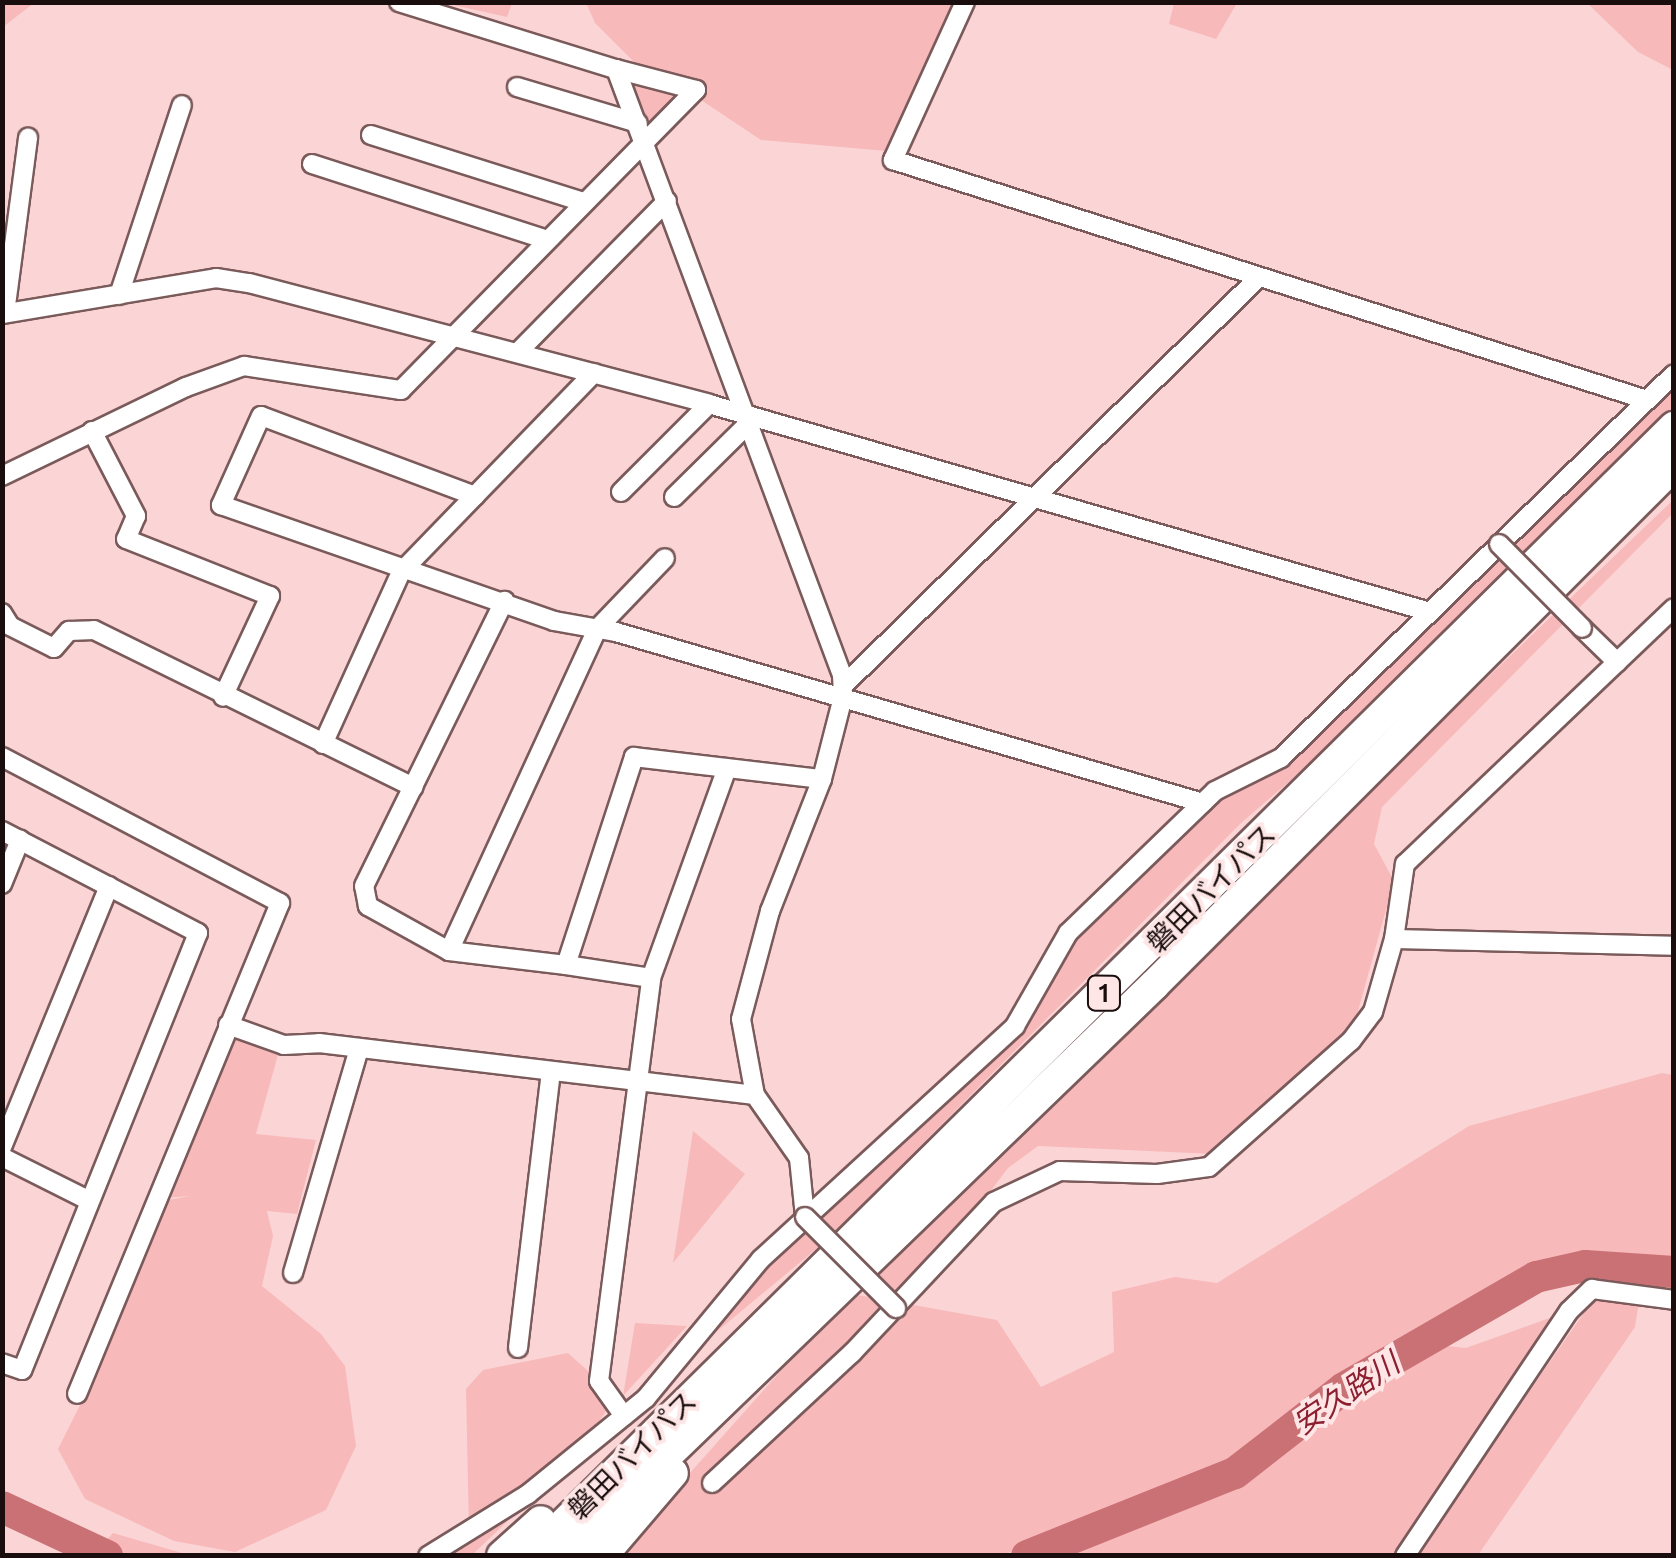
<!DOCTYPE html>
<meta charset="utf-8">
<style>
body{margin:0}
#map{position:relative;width:1676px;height:1558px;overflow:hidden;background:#fbd5d5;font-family:Ubuntu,"Noto Sans JP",sans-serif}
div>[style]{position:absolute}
.green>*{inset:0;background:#f8b9ba}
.river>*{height:32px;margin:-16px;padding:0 16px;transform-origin:16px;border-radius:16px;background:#ca7175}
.roads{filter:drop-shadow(2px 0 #7a5a5a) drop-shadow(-2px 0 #7a5a5a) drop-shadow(0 2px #7a5a5a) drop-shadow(0 -2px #7a5a5a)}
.street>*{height:18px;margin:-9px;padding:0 9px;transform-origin:9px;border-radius:9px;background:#fff}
.highway>*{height:30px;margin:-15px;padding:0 15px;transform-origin:15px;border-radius:15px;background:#fff}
.bridges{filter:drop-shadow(2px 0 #7a5a5a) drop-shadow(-2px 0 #7a5a5a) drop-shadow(0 2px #7a5a5a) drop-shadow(0 -2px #7a5a5a)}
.street-bridge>*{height:18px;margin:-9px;padding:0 9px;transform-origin:9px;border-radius:9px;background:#fff}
span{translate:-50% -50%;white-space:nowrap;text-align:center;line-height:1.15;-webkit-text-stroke:8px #fee6e6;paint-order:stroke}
.shield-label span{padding:2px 8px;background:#fee6e6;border:2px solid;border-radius:8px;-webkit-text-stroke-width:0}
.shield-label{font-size:25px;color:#190d0d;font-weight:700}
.street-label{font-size:28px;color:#190d0d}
.water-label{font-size:30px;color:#8c2030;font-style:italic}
.frame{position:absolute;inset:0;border:5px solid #190d0d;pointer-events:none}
</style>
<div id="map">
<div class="green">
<div style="clip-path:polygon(3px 2px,34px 2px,34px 3px,3px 27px)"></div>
<div style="clip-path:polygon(444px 3px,512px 2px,512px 3px,507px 17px)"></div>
<div style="clip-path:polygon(586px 3px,961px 3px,886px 151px,761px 140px,692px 94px,644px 141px,624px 71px,649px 77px,595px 23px)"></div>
<div style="clip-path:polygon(1174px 3px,1174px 2px,1237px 3px,1216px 39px,1169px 24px)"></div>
<div style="clip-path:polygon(1587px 3px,1673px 3px,1673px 70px,1638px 52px)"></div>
<div style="clip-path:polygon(1673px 374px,1673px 427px,1483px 615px,1241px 823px,827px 1240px,667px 1373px,822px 1202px,975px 1064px,1046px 979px,1086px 916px,1203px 803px,1261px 781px)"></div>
<div style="clip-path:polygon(1673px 500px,1673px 513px,1382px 807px,1374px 844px,1394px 881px,1355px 1022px,1214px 1154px,1038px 1146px,1008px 1168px,949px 1246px,891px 1301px,997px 1320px,1041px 1387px,1114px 1352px,1112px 1292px,1175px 1277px,1217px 1283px,1469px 1126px,1662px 1073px,1673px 1075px,1673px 1263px,1635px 1256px,1522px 1285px,1372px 1369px,1237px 1463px,1003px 1555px,616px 1556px,794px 1356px,838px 1292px,887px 1300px,863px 1275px)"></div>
<div style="clip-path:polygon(235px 1027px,279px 1051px,256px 1134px,316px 1140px,297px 1214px,267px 1211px,273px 1236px,262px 1286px,321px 1334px,345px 1366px,356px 1446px,326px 1510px,235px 1552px,174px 1541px,85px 1499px,58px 1449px,89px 1387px,161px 1201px,191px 1196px,163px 1198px)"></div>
<div style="clip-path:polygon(693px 1131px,745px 1174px,673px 1263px)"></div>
<div style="clip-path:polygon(1629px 1288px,1639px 1302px,1635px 1327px,1478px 1555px,1415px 1556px,1590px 1304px)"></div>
<div style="clip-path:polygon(1569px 1311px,1408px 1555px,1053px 1556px,1228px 1493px,1350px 1396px,1437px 1345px,1466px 1348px)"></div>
<div style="clip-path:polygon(635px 1323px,687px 1326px,623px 1396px)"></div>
<div style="clip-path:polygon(568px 1353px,599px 1381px,606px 1411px,577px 1455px,472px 1555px,435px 1556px,469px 1530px,466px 1389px,483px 1370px)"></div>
<div style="clip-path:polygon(113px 1533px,189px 1555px,93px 1555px)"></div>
</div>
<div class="river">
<div style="left:2px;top:1507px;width:116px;rotate:25deg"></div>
<div style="left:1027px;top:1556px;width:224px;rotate:-21.8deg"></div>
<div style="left:1235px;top:1473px;width:138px;rotate:-37.9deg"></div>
<div style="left:1344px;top:1388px;width:222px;rotate:-30deg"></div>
<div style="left:1536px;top:1277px;width:50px;rotate:-12.7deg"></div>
<div style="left:1585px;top:1266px;width:89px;rotate:3.9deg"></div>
</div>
<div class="roads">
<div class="street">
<div style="left:399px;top:2px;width:227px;rotate:17.2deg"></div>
<div style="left:616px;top:69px;width:647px;rotate:69.55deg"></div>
<div style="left:842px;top:675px;width:22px;rotate:87deg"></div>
<div style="left:843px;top:697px;width:85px;rotate:104.4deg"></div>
<div style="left:822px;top:779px;width:142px;rotate:111.5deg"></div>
<div style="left:770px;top:911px;width:112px;rotate:105deg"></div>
<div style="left:741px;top:1019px;width:77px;rotate:79.6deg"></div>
<div style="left:755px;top:1095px;width:77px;rotate:55.1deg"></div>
<div style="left:799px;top:1158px;width:59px;rotate:84.2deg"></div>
<div style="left:965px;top:2px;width:174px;rotate:114.5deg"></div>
<div style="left:893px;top:160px;width:791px;rotate:17.66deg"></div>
<div style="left:517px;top:87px;width:126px;rotate:16.6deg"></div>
<div style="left:371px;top:135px;width:223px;rotate:17.5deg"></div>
<div style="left:312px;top:164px;width:247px;rotate:17.9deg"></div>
<div style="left:119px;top:295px;width:200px;rotate:-71.7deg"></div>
<div style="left:5px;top:313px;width:177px;rotate:-82.5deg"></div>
<div style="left:2px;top:314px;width:217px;rotate:-9.5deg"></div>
<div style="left:216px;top:278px;width:33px;rotate:9deg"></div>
<div style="left:249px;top:283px;width:476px;rotate:14.7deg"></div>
<div style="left:709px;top:404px;width:750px;rotate:16.09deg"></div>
<div style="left:518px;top:352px;width:212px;rotate:-45.4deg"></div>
<div style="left:92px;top:431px;width:96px;rotate:62.6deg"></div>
<div style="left:136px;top:516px;width:25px;rotate:113deg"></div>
<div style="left:126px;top:539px;width:155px;rotate:21.6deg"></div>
<div style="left:270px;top:596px;width:111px;rotate:115deg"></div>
<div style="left:2px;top:476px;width:204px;rotate:-25.8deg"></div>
<div style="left:186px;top:387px;width:62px;rotate:-19.9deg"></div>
<div style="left:244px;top:366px;width:159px;rotate:8.7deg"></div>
<div style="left:401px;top:390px;width:421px;rotate:-45.5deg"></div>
<div style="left:696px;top:90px;width:83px;rotate:-165.3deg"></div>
<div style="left:621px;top:492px;width:124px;rotate:-45deg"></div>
<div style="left:475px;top:496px;width:228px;rotate:-159.5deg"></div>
<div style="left:261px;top:416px;width:98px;rotate:114.2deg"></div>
<div style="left:221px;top:505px;width:353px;rotate:19.2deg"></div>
<div style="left:554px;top:621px;width:63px;rotate:10.1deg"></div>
<div style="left:616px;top:632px;width:611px;rotate:16.24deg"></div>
<div style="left:674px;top:497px;width:105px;rotate:-44.6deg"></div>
<div style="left:2px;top:613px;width:15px;rotate:58deg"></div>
<div style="left:10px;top:626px;width:49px;rotate:26.6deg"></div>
<div style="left:54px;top:648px;width:23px;rotate:-49deg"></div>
<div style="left:69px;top:631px;width:25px;rotate:-2deg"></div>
<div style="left:94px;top:630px;width:356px;rotate:26.2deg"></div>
<div style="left:1582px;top:628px;width:49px;rotate:44.2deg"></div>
<div style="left:843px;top:686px;width:583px;rotate:-44.51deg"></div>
<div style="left:323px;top:744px;width:189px;rotate:-65.6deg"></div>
<div style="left:401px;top:572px;width:277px;rotate:-45.9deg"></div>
<div style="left:2px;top:757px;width:314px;rotate:27.7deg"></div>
<div style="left:280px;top:903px;width:531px;rotate:112.46deg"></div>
<div style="left:2px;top:831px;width:221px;rotate:27.5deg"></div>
<div style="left:198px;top:933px;width:471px;rotate:111.9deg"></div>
<div style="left:22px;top:1370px;width:21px;rotate:-161deg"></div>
<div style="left:2px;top:884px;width:48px;rotate:-67.8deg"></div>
<div style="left:1394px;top:939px;width:280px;rotate:1.4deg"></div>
<div style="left:449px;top:951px;width:93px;rotate:-150.9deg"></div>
<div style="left:368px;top:906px;width:20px;rotate:-101deg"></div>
<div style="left:364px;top:886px;width:318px;rotate:-63.8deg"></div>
<div style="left:566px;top:965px;width:118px;rotate:-173.2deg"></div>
<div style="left:449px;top:951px;width:354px;rotate:-65.3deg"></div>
<div style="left:597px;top:629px;width:98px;rotate:-46.2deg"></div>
<div style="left:651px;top:978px;width:86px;rotate:-171.3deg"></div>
<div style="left:566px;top:965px;width:219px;rotate:-71.9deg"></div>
<div style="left:634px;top:757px;width:189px;rotate:6.7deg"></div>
<div style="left:228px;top:1025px;width:59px;rotate:19.7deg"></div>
<div style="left:284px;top:1045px;width:35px;rotate:-3deg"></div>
<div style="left:319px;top:1043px;width:439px;rotate:6.8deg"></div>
<div style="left:2px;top:1147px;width:282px;rotate:-67.7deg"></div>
<div style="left:2px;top:1157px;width:98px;rotate:26.6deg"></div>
<div style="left:293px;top:1273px;width:234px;rotate:-73.6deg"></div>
<div style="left:518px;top:1348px;width:278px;rotate:-83.2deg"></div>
<div style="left:624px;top:1416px;width:43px;rotate:-125.5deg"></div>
<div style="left:599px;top:1381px;width:406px;rotate:-82.6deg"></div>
<div style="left:651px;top:978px;width:223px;rotate:-70.1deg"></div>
<div style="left:712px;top:1483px;width:191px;rotate:-42.9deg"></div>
<div style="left:852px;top:1353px;width:207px;rotate:-46.8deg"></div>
<div style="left:994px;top:1202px;width:73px;rotate:-25.2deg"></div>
<div style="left:1060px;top:1171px;width:97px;rotate:1.8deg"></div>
<div style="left:1157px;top:1174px;width:52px;rotate:-7.7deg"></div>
<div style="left:1209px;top:1167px;width:190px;rotate:-41.6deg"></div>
<div style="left:1351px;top:1041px;width:36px;rotate:-53deg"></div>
<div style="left:1373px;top:1012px;width:76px;rotate:-74deg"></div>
<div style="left:1394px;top:939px;width:76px;rotate:-81.7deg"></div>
<div style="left:1405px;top:864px;width:371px;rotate:-43.6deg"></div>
<div style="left:428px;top:1556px;width:118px;rotate:-31.8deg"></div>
<div style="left:528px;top:1494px;width:152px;rotate:-39.1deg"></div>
<div style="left:646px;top:1398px;width:180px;rotate:-50.4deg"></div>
<div style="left:761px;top:1259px;width:345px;rotate:-42.5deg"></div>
<div style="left:1015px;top:1026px;width:107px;rotate:-60.3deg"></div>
<div style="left:1068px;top:933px;width:204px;rotate:-44deg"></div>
<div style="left:1215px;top:791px;width:74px;rotate:-26.6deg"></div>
<div style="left:1281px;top:758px;width:549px;rotate:-44.34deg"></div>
<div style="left:1405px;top:1556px;width:295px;rotate:-56.2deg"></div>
<div style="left:1569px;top:1311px;width:32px;rotate:-44deg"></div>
<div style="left:1592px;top:1289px;width:83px;rotate:7.6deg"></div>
</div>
<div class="highway">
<div style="left:502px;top:1556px;width:52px;rotate:-41.9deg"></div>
<div style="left:531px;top:1556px;width:1607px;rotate:-44.65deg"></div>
<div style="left:563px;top:1556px;width:822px;rotate:-44.01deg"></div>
<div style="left:1154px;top:985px;width:735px;rotate:-45deg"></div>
<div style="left:602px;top:1556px;width:109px;rotate:-49.5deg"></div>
</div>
</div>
<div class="bridges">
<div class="street-bridge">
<div style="left:1499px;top:544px;width:118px;rotate:45.3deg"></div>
<div style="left:805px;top:1217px;width:129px;rotate:45deg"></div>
</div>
</div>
<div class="shield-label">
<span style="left:1104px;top:993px">1</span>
</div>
<div class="street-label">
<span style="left:1211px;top:888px;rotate:-45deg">磐田バイパス</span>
<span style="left:632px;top:1455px;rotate:-45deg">磐田バイパス</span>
</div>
<div class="water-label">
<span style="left:1346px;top:1393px;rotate:-34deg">安久路川</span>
</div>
<div class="frame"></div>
</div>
